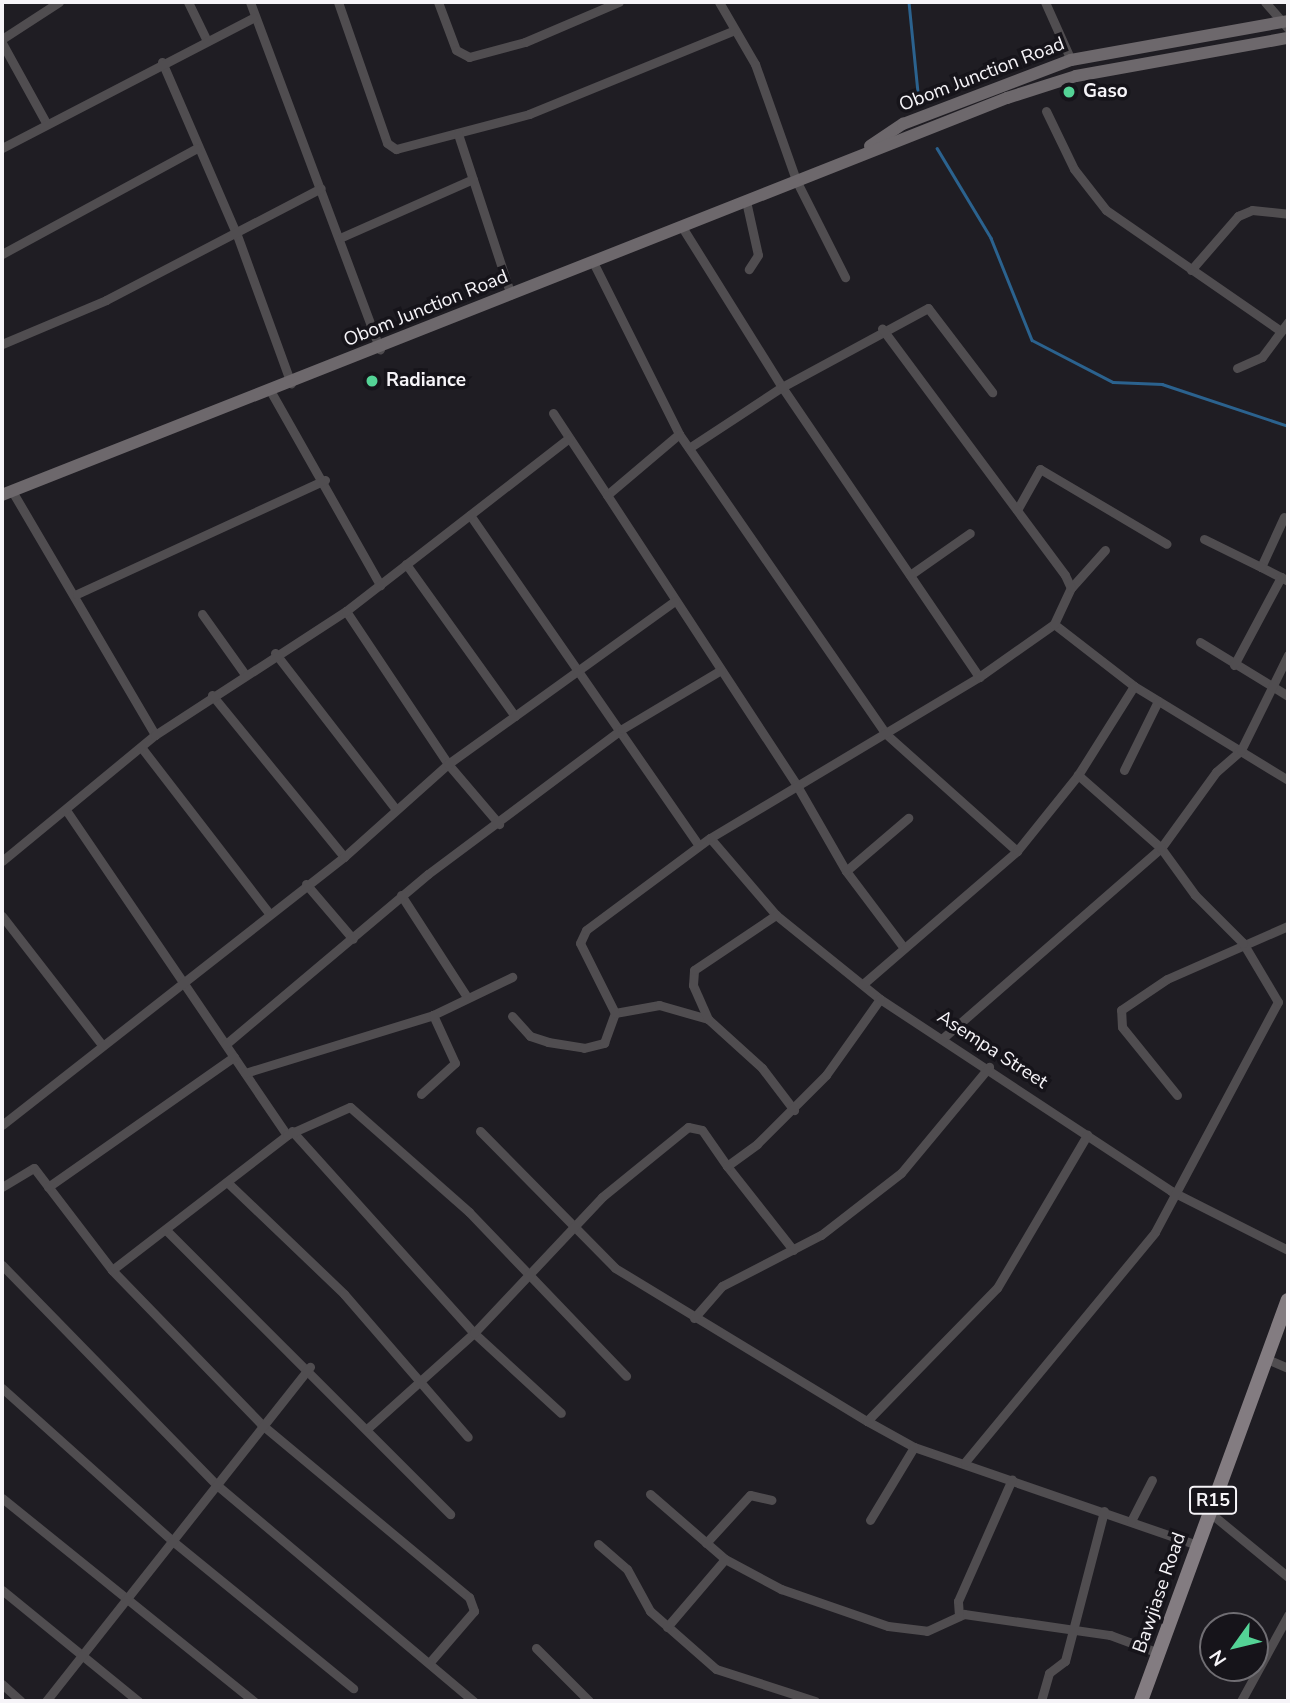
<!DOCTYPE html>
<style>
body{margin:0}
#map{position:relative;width:1290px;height:1703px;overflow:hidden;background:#1f1d23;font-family:"Nunito Sans",sans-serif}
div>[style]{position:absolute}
.stream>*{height:2.5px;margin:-1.25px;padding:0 1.25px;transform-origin:1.25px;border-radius:1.25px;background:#2b628e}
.minor>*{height:9px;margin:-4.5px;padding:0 4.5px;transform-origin:4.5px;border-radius:4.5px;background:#504d50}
.secondary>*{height:12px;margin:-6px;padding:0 6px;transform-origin:6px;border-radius:6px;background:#6d686c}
.primary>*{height:14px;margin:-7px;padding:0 7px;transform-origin:7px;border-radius:7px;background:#837c81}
.dots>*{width:19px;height:19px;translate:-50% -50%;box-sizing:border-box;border:4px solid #16141a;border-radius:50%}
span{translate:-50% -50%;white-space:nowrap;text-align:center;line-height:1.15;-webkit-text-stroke:7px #16141a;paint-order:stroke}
.shield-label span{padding:2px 5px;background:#16141a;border:2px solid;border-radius:5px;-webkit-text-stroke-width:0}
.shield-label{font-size:18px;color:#f6f4f8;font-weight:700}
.street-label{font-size:19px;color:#f6f4f8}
.poi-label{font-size:19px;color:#f6f4f8;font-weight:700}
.left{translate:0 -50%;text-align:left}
.frame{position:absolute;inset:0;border:4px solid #f6f4f8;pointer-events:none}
.north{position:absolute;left:1199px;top:1612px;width:70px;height:70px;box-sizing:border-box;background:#16141a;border:2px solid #706e73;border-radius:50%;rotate:236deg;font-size:19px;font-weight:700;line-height:28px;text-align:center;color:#f6f4f8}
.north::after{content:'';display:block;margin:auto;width:24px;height:32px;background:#54d396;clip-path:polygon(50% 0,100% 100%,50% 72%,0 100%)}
</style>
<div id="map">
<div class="stream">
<div style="left:909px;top:2px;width:100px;rotate:84.3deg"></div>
<div style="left:937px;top:148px;width:105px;rotate:59deg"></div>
<div style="left:991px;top:238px;width:110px;rotate:68.1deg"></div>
<div style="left:1032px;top:340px;width:91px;rotate:27.4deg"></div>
<div style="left:1113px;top:382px;width:49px;rotate:2.3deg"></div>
<div style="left:1162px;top:384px;width:133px;rotate:18.4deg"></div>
</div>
<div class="minor">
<div style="left:188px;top:2px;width:39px;rotate:64deg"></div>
<div style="left:250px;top:2px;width:371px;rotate:69.5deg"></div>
<div style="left:338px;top:2px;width:149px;rotate:70.8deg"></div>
<div style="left:387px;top:143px;width:11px;rotate:34deg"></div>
<div style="left:396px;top:149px;width:138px;rotate:-14.7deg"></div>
<div style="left:529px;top:114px;width:222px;rotate:-22.2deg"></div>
<div style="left:438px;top:2px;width:51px;rotate:69.4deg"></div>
<div style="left:456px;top:50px;width:15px;rotate:28deg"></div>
<div style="left:469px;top:57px;width:58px;rotate:-15deg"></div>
<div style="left:525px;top:42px;width:102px;rotate:-23.1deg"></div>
<div style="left:719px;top:2px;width:72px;rotate:59.9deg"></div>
<div style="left:755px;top:64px;width:123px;rotate:70.5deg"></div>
<div style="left:796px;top:180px;width:109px;rotate:63.2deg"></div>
<div style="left:1045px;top:2px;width:64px;rotate:65.9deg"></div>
<div style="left:1265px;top:2px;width:35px;rotate:49deg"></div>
<div style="left:2px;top:39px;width:68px;rotate:-33deg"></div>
<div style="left:2px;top:43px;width:89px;rotate:61.1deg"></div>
<div style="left:162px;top:62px;width:189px;rotate:66.6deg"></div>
<div style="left:237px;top:235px;width:158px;rotate:70deg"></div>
<div style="left:1046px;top:111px;width:64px;rotate:64.2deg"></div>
<div style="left:1074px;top:169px;width:52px;rotate:52deg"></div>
<div style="left:1106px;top:210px;width:213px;rotate:34.7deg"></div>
<div style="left:458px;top:134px;width:169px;rotate:71.8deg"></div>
<div style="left:2px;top:148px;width:283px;rotate:-27.4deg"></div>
<div style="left:746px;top:201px;width:55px;rotate:77.5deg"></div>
<div style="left:758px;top:255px;width:17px;rotate:123deg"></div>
<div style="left:682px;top:227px;width:189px;rotate:58deg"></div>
<div style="left:782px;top:387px;width:351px;rotate:55.8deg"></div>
<div style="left:342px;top:237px;width:143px;rotate:-23.9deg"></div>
<div style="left:2px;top:254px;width:222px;rotate:-28.5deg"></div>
<div style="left:593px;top:262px;width:192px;rotate:63.4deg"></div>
<div style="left:679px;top:434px;width:364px;rotate:55.4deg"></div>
<div style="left:886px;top:734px;width:176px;rotate:41.8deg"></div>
<div style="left:1191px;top:270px;width:72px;rotate:-49deg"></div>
<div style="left:1238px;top:216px;width:15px;rotate:-23deg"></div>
<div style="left:1252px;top:210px;width:36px;rotate:6deg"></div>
<div style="left:2px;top:344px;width:113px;rotate:-22.9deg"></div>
<div style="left:106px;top:300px;width:242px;rotate:-27.5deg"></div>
<div style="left:1237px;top:368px;width:27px;rotate:-24deg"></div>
<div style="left:1262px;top:357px;width:44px;rotate:-53.4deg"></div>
<div style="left:271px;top:392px;width:222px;rotate:60.5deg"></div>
<div style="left:553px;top:413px;width:98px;rotate:56.6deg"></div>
<div style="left:679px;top:434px;width:94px;rotate:139.7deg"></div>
<div style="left:607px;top:495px;width:345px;rotate:56.8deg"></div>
<div style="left:796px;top:784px;width:100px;rotate:60.1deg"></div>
<div style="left:846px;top:871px;width:96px;rotate:53deg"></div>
<div style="left:689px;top:448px;width:111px;rotate:-33.3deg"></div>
<div style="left:782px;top:387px;width:166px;rotate:-28.4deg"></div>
<div style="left:928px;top:308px;width:106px;rotate:52.7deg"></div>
<div style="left:12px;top:491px;width:283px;rotate:59.6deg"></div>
<div style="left:1017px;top:510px;width:47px;rotate:-60.7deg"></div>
<div style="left:1040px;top:469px;width:147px;rotate:30.6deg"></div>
<div style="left:470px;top:515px;width:402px;rotate:55.3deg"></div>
<div style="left:1284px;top:517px;width:55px;rotate:114.7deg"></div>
<div style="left:1261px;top:567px;width:30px;rotate:27deg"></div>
<div style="left:1204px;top:539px;width:64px;rotate:26.2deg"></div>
<div style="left:406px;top:564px;width:187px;rotate:54.4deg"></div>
<div style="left:910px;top:575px;width:73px;rotate:-35deg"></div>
<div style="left:1071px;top:588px;width:51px;rotate:-48.2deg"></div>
<div style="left:77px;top:594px;width:273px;rotate:-24.7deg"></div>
<div style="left:346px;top:611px;width:184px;rotate:56.3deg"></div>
<div style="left:448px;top:764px;width:79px;rotate:49.6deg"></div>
<div style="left:202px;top:614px;width:72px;rotate:54.6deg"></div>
<div style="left:1054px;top:624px;width:101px;rotate:37.8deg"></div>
<div style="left:1134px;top:686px;width:180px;rotate:31.4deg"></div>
<div style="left:1200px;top:642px;width:103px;rotate:31.5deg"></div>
<div style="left:275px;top:653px;width:195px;rotate:52.3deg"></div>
<div style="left:1234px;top:665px;width:100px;rotate:-61.9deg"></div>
<div style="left:212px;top:695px;width:209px;rotate:50.8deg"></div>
<div style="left:141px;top:747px;width:208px;rotate:52.4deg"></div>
<div style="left:1124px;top:770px;width:77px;rotate:-63.8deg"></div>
<div style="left:66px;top:810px;width:393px;rotate:55.8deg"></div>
<div style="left:710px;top:838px;width:101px;rotate:49.4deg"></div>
<div style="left:776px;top:915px;width:134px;rotate:38.9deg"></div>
<div style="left:880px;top:999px;width:349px;rotate:33.4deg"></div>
<div style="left:1171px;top:1191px;width:131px;rotate:26.8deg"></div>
<div style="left:2px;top:861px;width:198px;rotate:-39.5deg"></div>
<div style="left:155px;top:735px;width:228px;rotate:-33deg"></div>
<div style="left:346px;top:611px;width:282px;rotate:-37.8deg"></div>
<div style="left:846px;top:871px;width:82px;rotate:-40.5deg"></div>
<div style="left:306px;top:884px;width:72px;rotate:49.5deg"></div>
<div style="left:401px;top:895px;width:121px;rotate:57.1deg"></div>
<div style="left:2px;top:916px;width:163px;rotate:52.2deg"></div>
<div style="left:863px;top:984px;width:203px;rotate:-40.8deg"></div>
<div style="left:1017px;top:851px;width:97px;rotate:-51.2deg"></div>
<div style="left:1078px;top:775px;width:105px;rotate:-57.8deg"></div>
<div style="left:615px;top:1013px;width:45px;rotate:-10.3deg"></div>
<div style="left:659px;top:1005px;width:51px;rotate:15.9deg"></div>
<div style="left:708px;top:1019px;width:73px;rotate:42.2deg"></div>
<div style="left:762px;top:1068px;width:53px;rotate:52.7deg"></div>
<div style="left:512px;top:1016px;width:27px;rotate:48deg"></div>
<div style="left:530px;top:1036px;width:19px;rotate:18deg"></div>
<div style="left:548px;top:1042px;width:36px;rotate:9deg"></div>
<div style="left:584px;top:1048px;width:21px;rotate:-14deg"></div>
<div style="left:604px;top:1043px;width:32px;rotate:-70deg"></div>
<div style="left:615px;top:1013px;width:78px;rotate:-116.6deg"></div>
<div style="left:580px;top:943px;width:14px;rotate:-65deg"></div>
<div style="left:586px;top:930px;width:154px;rotate:-36.6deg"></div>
<div style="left:710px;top:838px;width:313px;rotate:-30.9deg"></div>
<div style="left:979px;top:677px;width:92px;rotate:-35.2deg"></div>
<div style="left:1054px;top:624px;width:40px;rotate:-65deg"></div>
<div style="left:1071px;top:588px;width:14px;rotate:-115deg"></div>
<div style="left:1065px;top:575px;width:307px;rotate:-126.6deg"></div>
<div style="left:708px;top:1019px;width:37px;rotate:-114deg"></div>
<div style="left:693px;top:985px;width:15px;rotate:-86deg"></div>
<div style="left:694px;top:970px;width:99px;rotate:-33.9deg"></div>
<div style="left:943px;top:1038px;width:289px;rotate:-41.1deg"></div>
<div style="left:1161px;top:848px;width:94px;rotate:-54.1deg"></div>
<div style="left:1216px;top:772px;width:33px;rotate:-41deg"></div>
<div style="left:1241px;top:750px;width:106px;rotate:-63.7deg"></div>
<div style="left:226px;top:1044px;width:264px;rotate:-40.1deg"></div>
<div style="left:428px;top:874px;width:242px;rotate:-36.8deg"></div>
<div style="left:622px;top:729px;width:115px;rotate:-30.8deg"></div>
<div style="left:245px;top:1073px;width:197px;rotate:-17.1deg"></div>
<div style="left:433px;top:1015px;width:88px;rotate:-25.7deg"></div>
<div style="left:421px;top:1094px;width:46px;rotate:-42.4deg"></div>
<div style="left:455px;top:1063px;width:53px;rotate:-114.6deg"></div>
<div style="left:1177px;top:1095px;width:87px;rotate:-129deg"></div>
<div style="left:1122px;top:1027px;width:17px;rotate:-93deg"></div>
<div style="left:1121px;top:1010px;width:55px;rotate:-34deg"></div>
<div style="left:1167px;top:979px;width:132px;rotate:-23.7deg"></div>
<div style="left:2px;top:1125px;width:434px;rotate:-38.1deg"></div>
<div style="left:344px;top:857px;width:140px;rotate:-41.8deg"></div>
<div style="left:448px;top:764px;width:279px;rotate:-35.7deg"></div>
<div style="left:292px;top:1131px;width:272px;rotate:48deg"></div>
<div style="left:474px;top:1333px;width:118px;rotate:42.6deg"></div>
<div style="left:480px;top:1131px;width:192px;rotate:45.4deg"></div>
<div style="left:615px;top:1268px;width:295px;rotate:31.3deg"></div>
<div style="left:867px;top:1421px;width:54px;rotate:29deg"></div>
<div style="left:914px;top:1447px;width:299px;rotate:19.1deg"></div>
<div style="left:727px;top:1166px;width:107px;rotate:51.8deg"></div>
<div style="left:227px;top:1182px;width:162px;rotate:43.7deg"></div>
<div style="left:344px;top:1294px;width:189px;rotate:49.1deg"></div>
<div style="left:2px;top:1187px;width:37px;rotate:-31deg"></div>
<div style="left:34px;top:1168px;width:128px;rotate:52.6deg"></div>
<div style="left:112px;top:1270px;width:214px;rotate:45.9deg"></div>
<div style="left:261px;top:1424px;width:271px;rotate:39.8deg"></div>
<div style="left:469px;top:1597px;width:15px;rotate:70deg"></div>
<div style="left:474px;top:1611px;width:67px;rotate:130.8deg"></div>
<div style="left:48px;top:1187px;width:227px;rotate:-35deg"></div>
<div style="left:166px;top:1230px;width:402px;rotate:45deg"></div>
<div style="left:2px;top:1265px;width:309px;rotate:45.7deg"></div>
<div style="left:218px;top:1486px;width:334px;rotate:40.1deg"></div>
<div style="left:112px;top:1270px;width:221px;rotate:-37.6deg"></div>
<div style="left:287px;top:1135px;width:69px;rotate:-24deg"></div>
<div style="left:350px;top:1107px;width:159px;rotate:41.4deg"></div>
<div style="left:469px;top:1212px;width:227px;rotate:46.2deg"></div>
<div style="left:694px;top:1318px;width:43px;rotate:-48.8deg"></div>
<div style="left:722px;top:1286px;width:111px;rotate:-27.3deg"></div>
<div style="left:821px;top:1235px;width:101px;rotate:-37.8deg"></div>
<div style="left:901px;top:1173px;width:138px;rotate:-50.3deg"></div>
<div style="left:1267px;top:1359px;width:23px;rotate:23deg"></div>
<div style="left:2px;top:1388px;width:232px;rotate:41.9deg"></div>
<div style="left:175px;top:1543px;width:230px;rotate:39.2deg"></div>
<div style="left:867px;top:1421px;width:186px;rotate:-45.7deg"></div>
<div style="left:997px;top:1288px;width:178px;rotate:-59.5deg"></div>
<div style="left:368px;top:1428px;width:142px;rotate:-41.9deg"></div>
<div style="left:474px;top:1333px;width:187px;rotate:-46.7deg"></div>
<div style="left:602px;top:1197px;width:111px;rotate:-39.1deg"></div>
<div style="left:688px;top:1127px;width:14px;rotate:12deg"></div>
<div style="left:702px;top:1130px;width:44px;rotate:55.2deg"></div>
<div style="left:727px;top:1166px;width:37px;rotate:-36deg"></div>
<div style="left:757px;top:1144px;width:98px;rotate:-45deg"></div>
<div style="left:826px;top:1075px;width:93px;rotate:-54.6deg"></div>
<div style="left:965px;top:1462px;width:298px;rotate:-50.4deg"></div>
<div style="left:1155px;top:1232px;width:261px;rotate:-61.9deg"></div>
<div style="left:1278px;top:1002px;width:69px;rotate:-120.7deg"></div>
<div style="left:1243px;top:943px;width:68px;rotate:-135deg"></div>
<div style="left:1195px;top:895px;width:58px;rotate:-125.9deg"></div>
<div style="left:1161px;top:848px;width:111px;rotate:-138.7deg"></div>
<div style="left:650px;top:1494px;width:99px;rotate:40.9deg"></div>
<div style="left:725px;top:1559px;width:64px;rotate:28.2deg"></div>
<div style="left:781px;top:1589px;width:113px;rotate:19.1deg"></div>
<div style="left:888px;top:1626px;width:39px;rotate:7deg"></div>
<div style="left:927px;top:1631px;width:41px;rotate:-24.7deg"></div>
<div style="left:964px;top:1614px;width:148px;rotate:8.2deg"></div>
<div style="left:1110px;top:1635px;width:52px;rotate:20.2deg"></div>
<div style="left:2px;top:1498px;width:324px;rotate:38.9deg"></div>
<div style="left:1209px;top:1512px;width:102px;rotate:39.4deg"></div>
<div style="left:870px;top:1520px;width:85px;rotate:-58.9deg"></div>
<div style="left:1131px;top:1521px;width:46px;rotate:-62.9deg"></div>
<div style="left:706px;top:1543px;width:65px;rotate:-47.5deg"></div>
<div style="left:750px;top:1495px;width:22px;rotate:13deg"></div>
<div style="left:598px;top:1544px;width:38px;rotate:41deg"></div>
<div style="left:627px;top:1569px;width:48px;rotate:61.3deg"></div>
<div style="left:650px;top:1611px;width:88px;rotate:41.3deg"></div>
<div style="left:716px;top:1669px;width:104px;rotate:17.9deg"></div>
<div style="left:2px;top:1590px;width:176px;rotate:39.2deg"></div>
<div style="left:959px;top:1616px;width:15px;rotate:-94deg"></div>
<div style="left:958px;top:1601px;width:133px;rotate:-66.1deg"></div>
<div style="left:667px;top:1627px;width:89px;rotate:-49.5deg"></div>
<div style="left:536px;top:1648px;width:75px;rotate:45deg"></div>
<div style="left:2px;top:1684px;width:25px;rotate:42deg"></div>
<div style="left:46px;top:1701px;width:426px;rotate:-51.7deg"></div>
<div style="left:1041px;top:1701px;width:29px;rotate:-74deg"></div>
<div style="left:1049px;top:1673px;width:20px;rotate:-37deg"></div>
<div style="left:1065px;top:1661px;width:155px;rotate:-75.4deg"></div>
<div style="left:1241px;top:1701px;width:98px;rotate:-61.3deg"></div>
</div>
<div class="secondary">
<div style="left:870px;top:146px;width:40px;rotate:-34deg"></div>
<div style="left:903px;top:124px;width:180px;rotate:-20.9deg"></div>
<div style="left:1071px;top:60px;width:220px;rotate:-10.2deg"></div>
<div style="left:2px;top:495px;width:1081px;rotate:-21.56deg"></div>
<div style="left:1007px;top:98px;width:72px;rotate:-17.7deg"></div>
<div style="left:1076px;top:76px;width:215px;rotate:-10.2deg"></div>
</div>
<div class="primary">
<div style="left:1141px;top:1701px;width:427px;rotate:-69.9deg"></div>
</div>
<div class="dots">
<div style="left:1069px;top:92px;background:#54d396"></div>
<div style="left:372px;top:381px;background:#54d396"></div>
</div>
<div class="shield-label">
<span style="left:1213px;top:1500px">R15</span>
</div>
<div class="street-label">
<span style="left:982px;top:75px;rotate:-21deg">Obom Junction Road</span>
<span style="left:426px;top:309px;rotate:-22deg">Obom Junction Road</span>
<span style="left:992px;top:1050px;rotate:33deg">Asempa Street</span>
<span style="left:1160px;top:1593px;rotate:-71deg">Bawjiase Road</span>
</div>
<div class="poi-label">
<span class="left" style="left:1083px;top:92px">Gaso</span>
<span class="left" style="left:386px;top:381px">Radiance</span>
</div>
<div class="frame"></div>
<div class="north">N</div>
</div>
